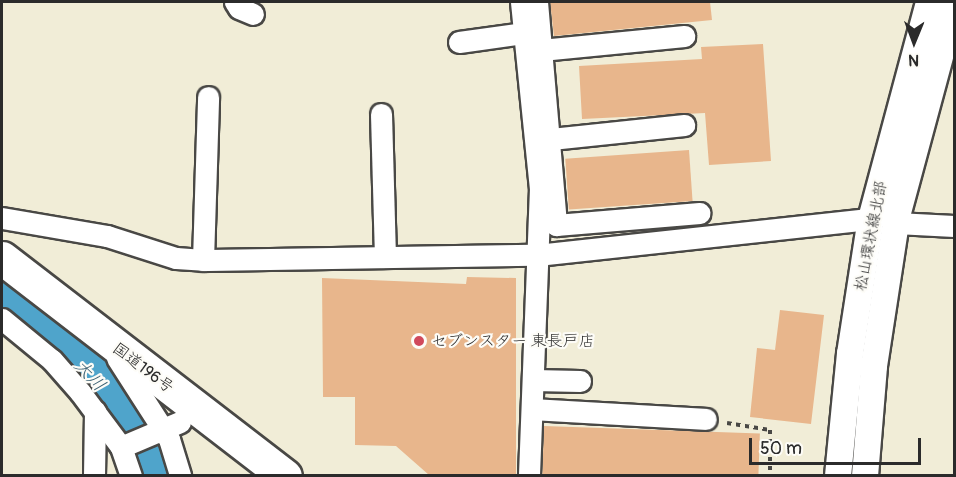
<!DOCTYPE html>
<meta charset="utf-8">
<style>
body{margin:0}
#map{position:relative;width:956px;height:477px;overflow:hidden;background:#f1edd7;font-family:Pangolin,"Klee One",sans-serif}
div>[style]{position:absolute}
.river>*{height:42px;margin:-21px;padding:0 21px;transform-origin:21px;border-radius:21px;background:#4fa4cb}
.building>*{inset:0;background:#e8b68c;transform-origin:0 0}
.path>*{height:4px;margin-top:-2px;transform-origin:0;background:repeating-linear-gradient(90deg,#494845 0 4.5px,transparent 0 9px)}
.roads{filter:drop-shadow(2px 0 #494845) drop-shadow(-2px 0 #494845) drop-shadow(0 2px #494845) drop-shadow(0 -2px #494845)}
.minor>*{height:21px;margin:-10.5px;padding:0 10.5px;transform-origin:10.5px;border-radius:10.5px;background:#fff}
.tertiary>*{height:26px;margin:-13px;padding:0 13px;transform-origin:13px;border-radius:13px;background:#fff}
.trunk>*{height:33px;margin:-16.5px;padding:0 16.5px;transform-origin:16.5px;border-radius:16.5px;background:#fff}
.dots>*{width:16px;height:16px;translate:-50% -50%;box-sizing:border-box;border:3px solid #fdfcf7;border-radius:50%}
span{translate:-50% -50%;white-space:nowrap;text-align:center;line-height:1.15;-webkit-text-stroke:4.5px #fdfcf7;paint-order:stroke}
.street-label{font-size:16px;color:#2b2b2b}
.poi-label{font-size:16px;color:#2b2b2b}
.left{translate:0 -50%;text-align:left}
.water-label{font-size:18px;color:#3b6173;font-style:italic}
.frame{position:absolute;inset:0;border:3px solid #2b2b2b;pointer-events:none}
.north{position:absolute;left:884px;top:12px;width:60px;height:60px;-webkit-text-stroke:4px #fdfcf7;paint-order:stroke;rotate:181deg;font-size:16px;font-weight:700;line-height:24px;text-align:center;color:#2b2b2b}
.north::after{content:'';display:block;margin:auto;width:21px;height:27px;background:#2b2b2b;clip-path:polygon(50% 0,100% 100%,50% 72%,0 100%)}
.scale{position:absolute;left:749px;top:438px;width:172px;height:27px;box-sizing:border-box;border:3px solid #2b2b2b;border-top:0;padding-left:8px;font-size:18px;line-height:21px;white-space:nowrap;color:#2b2b2b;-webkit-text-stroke:4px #fdfcf7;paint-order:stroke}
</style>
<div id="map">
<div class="river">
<div style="left:2px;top:298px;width:130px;rotate:40.6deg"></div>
<div style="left:101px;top:383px;width:106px;rotate:61.7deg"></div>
</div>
<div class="building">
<div style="clip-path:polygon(550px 2px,710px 2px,712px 20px,554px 36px)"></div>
<div style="clip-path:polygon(763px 44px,771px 161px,709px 165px,705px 113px,582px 119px,579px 66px,702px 59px,701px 47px)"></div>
<div style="left:689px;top:150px;width:51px;height:124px;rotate:86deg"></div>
<div style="clip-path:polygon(467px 277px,516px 278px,516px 475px,429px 475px,396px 446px,355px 445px,355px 397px,323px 397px,322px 278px,466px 284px)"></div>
<div style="clip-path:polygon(780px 310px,824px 315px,811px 424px,750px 417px,757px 348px,775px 350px)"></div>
<div style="left:544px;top:426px;width:216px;height:49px;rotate:2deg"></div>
</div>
<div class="path">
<div style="left:727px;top:423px;width:44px;rotate:9.2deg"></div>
<div style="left:770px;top:430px;width:46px;rotate:90deg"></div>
</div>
<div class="roads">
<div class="minor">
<div style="left:235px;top:2px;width:7px;rotate:56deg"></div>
<div style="left:239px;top:8px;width:15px;rotate:23deg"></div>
<div style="left:521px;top:2px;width:187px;rotate:84.2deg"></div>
<div style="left:540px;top:188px;width:288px;rotate:92.2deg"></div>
<div style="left:537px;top:2px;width:224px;rotate:85.1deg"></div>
<div style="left:556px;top:225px;width:144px;rotate:-4.8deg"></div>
<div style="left:459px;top:42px;width:66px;rotate:-7.9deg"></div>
<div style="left:541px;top:50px;width:144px;rotate:-5.6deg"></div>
<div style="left:381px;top:114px;width:143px;rotate:88.4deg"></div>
<div style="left:551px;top:139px;width:134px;rotate:-6deg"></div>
<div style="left:2px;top:218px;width:107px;rotate:9.7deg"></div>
<div style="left:107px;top:236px;width:72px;rotate:17.7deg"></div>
<div style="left:176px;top:258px;width:27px;rotate:4deg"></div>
<div style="left:203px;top:260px;width:334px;rotate:-0.9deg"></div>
<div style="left:537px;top:255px;width:336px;rotate:-6.2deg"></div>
<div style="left:896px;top:223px;width:58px;rotate:3deg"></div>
<div style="left:203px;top:260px;width:163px;rotate:-88.2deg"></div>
<div style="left:2px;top:319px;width:65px;rotate:39.4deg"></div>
<div style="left:52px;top:360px;width:43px;rotate:48.8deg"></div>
<div style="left:80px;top:392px;width:69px;rotate:53.3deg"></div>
<div style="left:121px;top:447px;width:31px;rotate:71deg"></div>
<div style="left:117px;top:358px;width:96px;rotate:57.3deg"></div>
<div style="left:169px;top:439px;width:39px;rotate:73deg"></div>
<div style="left:533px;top:380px;width:47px;rotate:1.2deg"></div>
<div style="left:533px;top:409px;width:173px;rotate:3.3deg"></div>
<div style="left:121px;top:447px;width:64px;rotate:-23deg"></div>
<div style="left:94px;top:476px;width:65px;rotate:-89.1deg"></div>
</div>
<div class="tertiary">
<div style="left:838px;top:476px;width:123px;rotate:-84.4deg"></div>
<div style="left:850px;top:354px;width:137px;rotate:-81.2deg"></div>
<div style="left:871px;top:219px;width:225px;rotate:-75deg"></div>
<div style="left:865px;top:476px;width:110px;rotate:-85.3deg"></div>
<div style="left:874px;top:366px;width:152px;rotate:-81.3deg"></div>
<div style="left:897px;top:216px;width:219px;rotate:-74.9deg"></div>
</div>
<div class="trunk">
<div style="left:2px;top:258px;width:357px;rotate:37.6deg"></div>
</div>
</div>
<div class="dots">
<div style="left:419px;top:341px;background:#d1495b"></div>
</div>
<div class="street-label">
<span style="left:871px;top:236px;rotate:-79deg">松山環状線北部</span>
<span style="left:143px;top:368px;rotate:37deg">国道196号</span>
</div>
<div class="poi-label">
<span class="left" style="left:431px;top:341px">セブンスター 東長戸店</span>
</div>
<div class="water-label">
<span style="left:89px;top:376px;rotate:46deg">大川</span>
</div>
<div class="frame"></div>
<div class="north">N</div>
<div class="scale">50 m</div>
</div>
